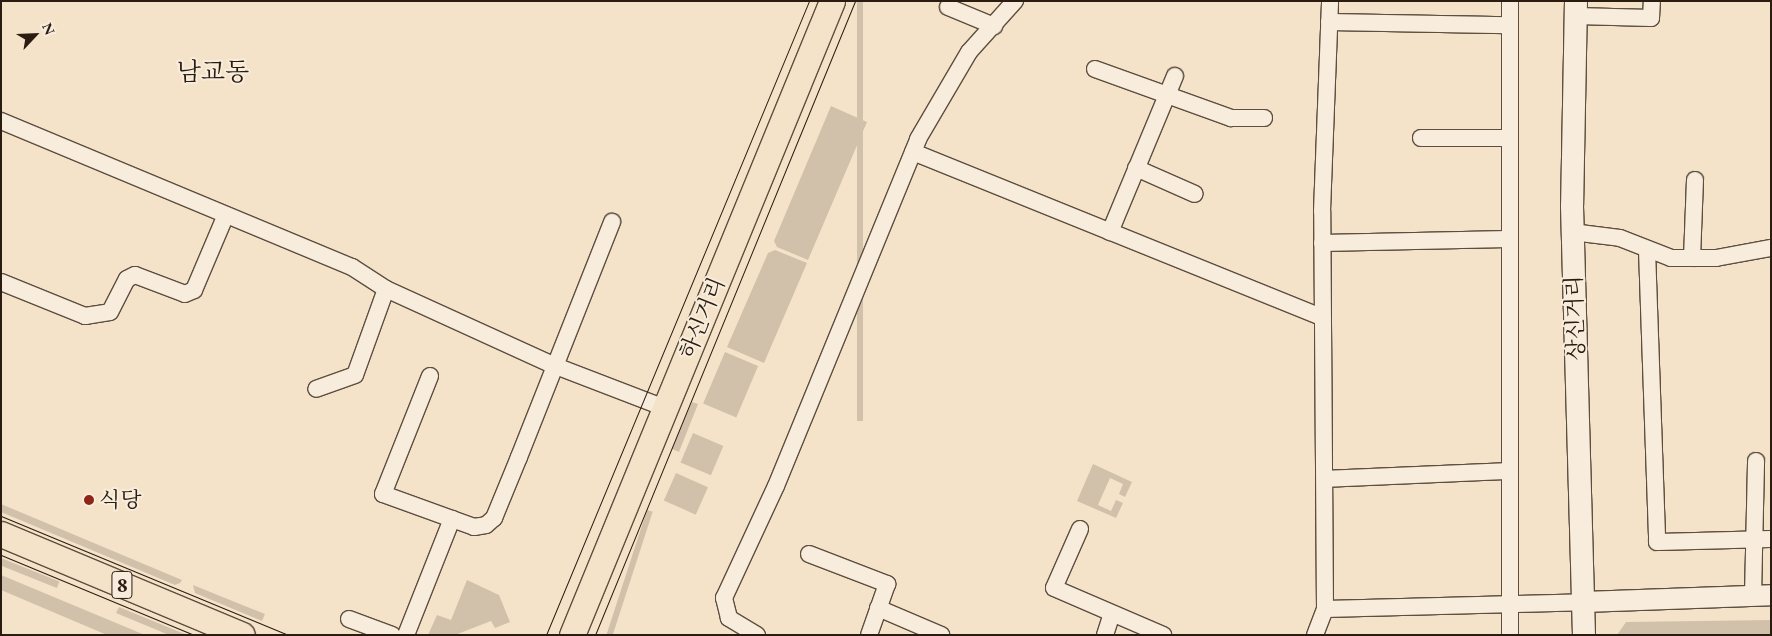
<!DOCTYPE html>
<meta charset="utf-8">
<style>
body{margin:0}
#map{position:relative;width:1772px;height:636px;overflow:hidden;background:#f5e3c9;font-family:"EB Garamond","Noto Serif KR",serif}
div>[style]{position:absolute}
.green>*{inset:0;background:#d2c1aa;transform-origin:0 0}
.roads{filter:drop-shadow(1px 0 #5d4e3f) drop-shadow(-1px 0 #5d4e3f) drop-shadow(0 1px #5d4e3f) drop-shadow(0 -1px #5d4e3f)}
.minor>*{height:16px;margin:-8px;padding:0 8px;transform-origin:8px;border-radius:8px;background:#f8eddc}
.tertiary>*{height:20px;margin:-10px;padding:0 10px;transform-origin:10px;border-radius:10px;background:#f8eddc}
.secondary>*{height:22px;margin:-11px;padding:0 11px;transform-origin:11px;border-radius:11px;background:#f8eddc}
.primary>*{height:25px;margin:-12.5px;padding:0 12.5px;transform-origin:12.5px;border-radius:12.5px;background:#f5e3c9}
.tram>*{height:1px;margin:-0.5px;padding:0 0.5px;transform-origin:0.5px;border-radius:0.5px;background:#2a1c11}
.dots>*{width:14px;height:14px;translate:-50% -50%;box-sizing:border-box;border:2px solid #f8eddc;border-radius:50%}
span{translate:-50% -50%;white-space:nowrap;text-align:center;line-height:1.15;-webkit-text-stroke:4px #f8eddc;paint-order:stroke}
.shield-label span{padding:1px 4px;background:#f8eddc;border:1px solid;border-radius:4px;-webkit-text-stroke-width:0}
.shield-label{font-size:21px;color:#2a1c11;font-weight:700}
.street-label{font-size:22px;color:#2a1c11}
.poi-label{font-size:22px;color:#2a1c11}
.left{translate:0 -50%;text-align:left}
.quarter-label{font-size:25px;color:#2a1c11}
.frame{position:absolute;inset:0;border:2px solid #2a1c11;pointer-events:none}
.north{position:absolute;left:10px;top:10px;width:50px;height:50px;-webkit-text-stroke:4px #f8eddc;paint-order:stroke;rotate:65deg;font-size:14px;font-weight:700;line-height:20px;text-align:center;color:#2a1c11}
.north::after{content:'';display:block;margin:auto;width:18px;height:22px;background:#2a1c11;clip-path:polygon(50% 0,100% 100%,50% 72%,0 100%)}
</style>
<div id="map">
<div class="green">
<div style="left:857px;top:1px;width:6px;height:420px"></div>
<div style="clip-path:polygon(831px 106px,867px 122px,808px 260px,777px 247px,774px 241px)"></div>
<div style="clip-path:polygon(775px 250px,807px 263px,764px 363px,727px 347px,768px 253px)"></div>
<div style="left:725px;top:352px;width:36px;height:56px;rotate:23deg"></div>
<div style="clip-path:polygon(692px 402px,698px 404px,679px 452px,672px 449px)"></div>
<div style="left:693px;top:433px;width:33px;height:32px;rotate:23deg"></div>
<div style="clip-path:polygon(1093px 464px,1132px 482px,1125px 497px,1119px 494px,1123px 484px,1110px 478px,1098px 505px,1111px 511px,1116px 500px,1123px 503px,1116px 518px,1077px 501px)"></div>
<div style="left:676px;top:473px;width:35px;height:30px;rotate:24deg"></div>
<div style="clip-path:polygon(1px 504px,182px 580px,180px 583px,175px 585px,1px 512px)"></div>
<div style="left:647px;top:510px;width:6px;height:135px;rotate:18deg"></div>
<div style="left:1px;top:558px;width:63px;height:7px;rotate:22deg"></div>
<div style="clip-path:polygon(1px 575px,145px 635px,107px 635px,1px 590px)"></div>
<div style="clip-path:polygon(467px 580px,499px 595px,510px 622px,495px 628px,491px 621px,455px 635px,428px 635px,437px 615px,451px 620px)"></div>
<div style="clip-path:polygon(193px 585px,265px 614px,262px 621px,195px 593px)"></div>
<div style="clip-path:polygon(119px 607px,187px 635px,169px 635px,116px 613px)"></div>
<div style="clip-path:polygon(1771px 620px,1771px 635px,1617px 635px,1626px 622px)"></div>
</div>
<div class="roads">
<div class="minor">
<div style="left:1510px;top:1px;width:634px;rotate:90deg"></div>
<div style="left:948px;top:7px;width:50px;rotate:22.4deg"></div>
<div style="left:1576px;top:16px;width:75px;rotate:1.5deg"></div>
<div style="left:1651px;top:18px;width:17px;rotate:-87deg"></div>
<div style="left:1329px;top:22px;width:180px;rotate:1deg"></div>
<div style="left:1095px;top:69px;width:145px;rotate:19.8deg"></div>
<div style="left:1231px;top:118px;width:33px"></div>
<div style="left:1px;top:121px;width:380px;rotate:22.6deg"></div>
<div style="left:352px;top:267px;width:40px;rotate:32.9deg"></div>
<div style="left:386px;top:289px;width:91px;rotate:109.8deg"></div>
<div style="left:355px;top:375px;width:41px;rotate:160.3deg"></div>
<div style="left:1421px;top:138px;width:88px"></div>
<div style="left:913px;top:152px;width:442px;rotate:22deg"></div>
<div style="left:1136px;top:168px;width:64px;rotate:23.8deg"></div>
<div style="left:1110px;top:232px;width:169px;rotate:-67.4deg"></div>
<div style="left:1572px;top:232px;width:48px;rotate:7.1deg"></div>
<div style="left:1620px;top:238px;width:55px;rotate:21.4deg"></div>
<div style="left:1671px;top:258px;width:45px"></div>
<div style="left:1716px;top:258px;width:56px;rotate:-10.3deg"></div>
<div style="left:1322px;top:243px;width:186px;rotate:-1.2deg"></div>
<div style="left:1647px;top:250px;width:292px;rotate:88deg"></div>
<div style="left:1657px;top:542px;width:114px;rotate:-1.5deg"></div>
<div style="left:1692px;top:258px;width:78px;rotate:-87.8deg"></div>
<div style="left:1px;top:282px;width:91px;rotate:22deg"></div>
<div style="left:85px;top:316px;width:25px;rotate:-9deg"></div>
<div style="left:110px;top:312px;width:37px;rotate:-63deg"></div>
<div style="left:127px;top:279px;width:9px;rotate:-27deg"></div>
<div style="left:135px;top:275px;width:53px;rotate:20.8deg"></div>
<div style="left:185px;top:294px;width:10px;rotate:-24deg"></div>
<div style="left:194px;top:290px;width:79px;rotate:-67deg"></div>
<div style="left:386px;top:289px;width:183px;rotate:24.5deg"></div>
<div style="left:553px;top:365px;width:120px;rotate:21deg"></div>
<div style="left:430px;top:376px;width:127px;rotate:111.7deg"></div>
<div style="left:383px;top:494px;width:97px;rotate:19.9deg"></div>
<div style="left:474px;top:527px;width:12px;rotate:-9deg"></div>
<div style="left:486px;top:525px;width:11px;rotate:-41deg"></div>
<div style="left:494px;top:518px;width:66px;rotate:-67.7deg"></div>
<div style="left:519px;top:457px;width:253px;rotate:-68.4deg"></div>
<div style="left:1325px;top:479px;width:184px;rotate:-2.5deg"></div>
<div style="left:1080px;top:529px;width:64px;rotate:113.8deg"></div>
<div style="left:1054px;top:588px;width:119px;rotate:23.3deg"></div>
<div style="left:809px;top:554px;width:84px;rotate:21deg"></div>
<div style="left:887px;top:584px;width:54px;rotate:109.4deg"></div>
<div style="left:1753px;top:596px;width:135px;rotate:-88.7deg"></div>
<div style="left:878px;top:608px;width:69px;rotate:23.2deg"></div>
<div style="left:1325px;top:609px;width:259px;rotate:-1.5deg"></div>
<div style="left:349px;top:619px;width:46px;rotate:20.4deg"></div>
<div style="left:406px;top:635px;width:125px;rotate:-68.4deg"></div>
<div style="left:757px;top:635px;width:33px;rotate:-149deg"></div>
<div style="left:729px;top:618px;width:21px;rotate:-104deg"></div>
<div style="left:724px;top:598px;width:123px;rotate:-65.1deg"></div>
<div style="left:776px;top:486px;width:375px;rotate:-67.7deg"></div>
<div style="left:918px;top:139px;width:101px;rotate:-59.6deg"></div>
<div style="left:969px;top:52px;width:69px;rotate:-48deg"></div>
<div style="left:1105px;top:635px;width:22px;rotate:-72deg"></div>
<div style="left:1315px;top:635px;width:28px;rotate:-69deg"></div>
<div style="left:1325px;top:609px;width:398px;rotate:-90.4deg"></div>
<div style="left:1322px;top:211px;width:210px;rotate:-87.8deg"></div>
</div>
<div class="tertiary">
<div style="left:1584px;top:602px;width:187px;rotate:-2.1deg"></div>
</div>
<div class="secondary">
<div style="left:1576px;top:1px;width:205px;rotate:91.1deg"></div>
<div style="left:1572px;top:206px;width:429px;rotate:88.4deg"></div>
</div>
<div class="primary">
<div style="left:1px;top:534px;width:261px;rotate:22.7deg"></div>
<div style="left:572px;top:635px;width:685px;rotate:-67.7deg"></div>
</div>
</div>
<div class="tram">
<div style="left:1px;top:516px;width:311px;rotate:22.5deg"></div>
<div style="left:1px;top:555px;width:209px;rotate:22.5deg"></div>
<div style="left:546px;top:635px;width:686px;rotate:-67.47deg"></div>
<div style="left:595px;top:635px;width:685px;rotate:-67.7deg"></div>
</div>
<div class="dots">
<div style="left:89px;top:500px;background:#8f2418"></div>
</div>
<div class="shield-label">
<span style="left:122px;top:585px">8</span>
</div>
<div class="street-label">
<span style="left:702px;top:318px;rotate:-68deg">하신거리</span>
<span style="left:1575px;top:318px;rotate:-92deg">상신거리</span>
</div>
<div class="poi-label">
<span class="left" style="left:99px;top:500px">식당</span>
</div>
<div class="quarter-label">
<span style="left:213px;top:71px">남교동</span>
</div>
<div class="frame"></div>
<div class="north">N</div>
</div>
